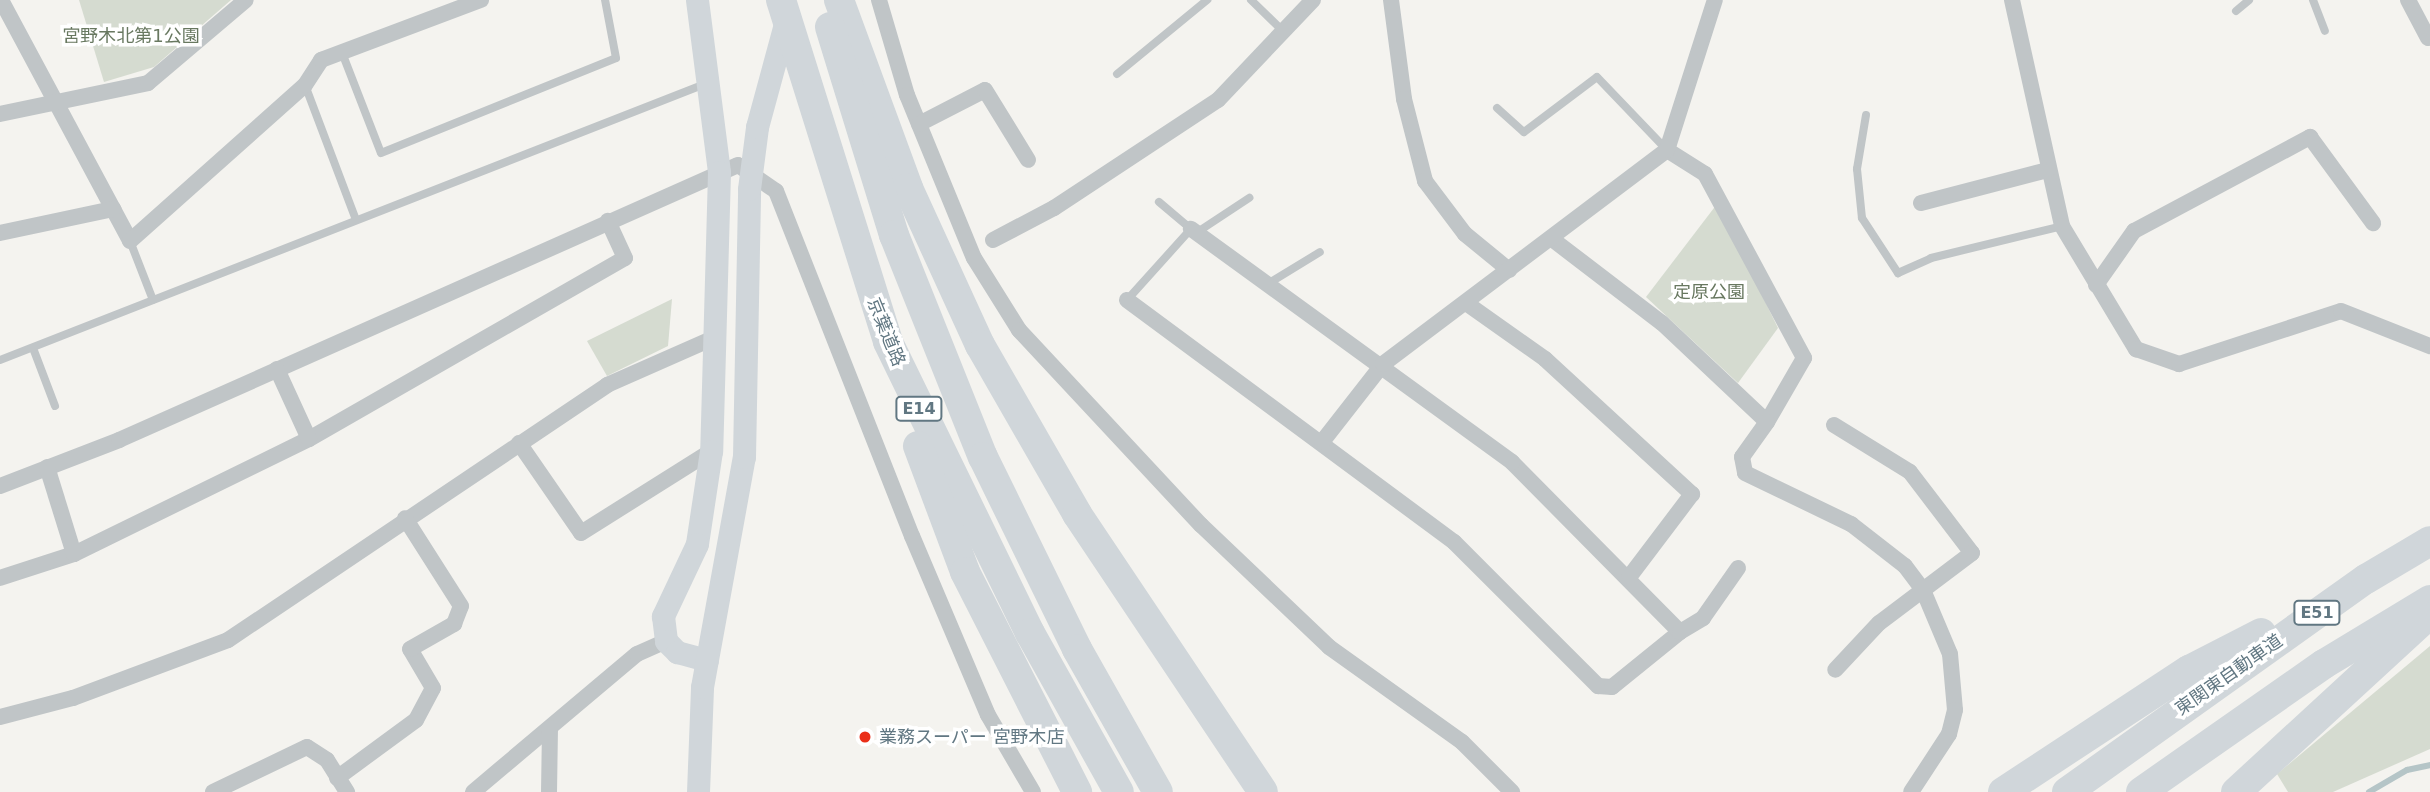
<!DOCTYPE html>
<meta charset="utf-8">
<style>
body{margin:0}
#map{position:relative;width:2430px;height:792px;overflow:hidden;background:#f4f3ef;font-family:"DejaVu Sans","Noto Sans JP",sans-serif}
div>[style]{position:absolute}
.green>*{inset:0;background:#d5dbd0}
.stream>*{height:6px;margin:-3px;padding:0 3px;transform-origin:3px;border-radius:3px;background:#b5c5c7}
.lane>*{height:8px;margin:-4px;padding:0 4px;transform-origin:4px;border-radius:4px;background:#c0c5c7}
.street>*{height:16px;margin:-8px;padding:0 8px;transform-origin:8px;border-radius:8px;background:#c0c5c7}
.secondary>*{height:23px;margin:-11.5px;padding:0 11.5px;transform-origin:11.5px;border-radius:11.5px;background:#d0d6da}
.highway>*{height:30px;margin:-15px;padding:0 15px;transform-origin:15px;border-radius:15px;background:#d0d6da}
.dots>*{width:19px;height:19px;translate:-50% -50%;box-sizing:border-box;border:4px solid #fff;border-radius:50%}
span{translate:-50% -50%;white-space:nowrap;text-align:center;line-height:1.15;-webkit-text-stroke:7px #fff;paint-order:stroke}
.shield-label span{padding:2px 5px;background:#fff;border:2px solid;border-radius:5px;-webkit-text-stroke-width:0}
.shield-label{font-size:16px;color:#617782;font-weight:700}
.park-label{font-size:18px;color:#687860}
.street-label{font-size:18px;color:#617782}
.poi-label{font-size:18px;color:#617782}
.left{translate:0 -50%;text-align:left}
</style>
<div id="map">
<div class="green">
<div style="clip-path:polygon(79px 0,231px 0,154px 67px,104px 82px)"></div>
<div style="clip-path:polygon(1717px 204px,1778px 328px,1738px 383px,1646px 297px)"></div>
<div style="clip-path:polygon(672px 299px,668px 346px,607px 376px,587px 341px)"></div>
<div style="clip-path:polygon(2430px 646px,2430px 749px,2333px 792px,2288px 792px,2277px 774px)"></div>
</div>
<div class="stream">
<div style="left:2369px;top:792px;width:44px;rotate:-30.1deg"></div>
<div style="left:2407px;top:770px;width:24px;rotate:-12deg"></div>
</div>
<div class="lane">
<div style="left:1251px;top:0;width:46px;rotate:44.1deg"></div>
<div style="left:2313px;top:0;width:33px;rotate:69deg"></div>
<div style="left:2236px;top:11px;width:17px;rotate:-40deg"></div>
<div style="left:341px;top:50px;width:110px;rotate:68.8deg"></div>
<div style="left:381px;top:153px;width:253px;rotate:-22deg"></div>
<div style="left:616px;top:58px;width:59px;rotate:-100.7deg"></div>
<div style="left:1117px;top:74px;width:117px;rotate:-39.4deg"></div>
<div style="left:305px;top:85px;width:144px;rotate:69.3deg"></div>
<div style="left:1497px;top:108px;width:36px;rotate:42deg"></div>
<div style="left:1524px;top:132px;width:91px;rotate:-37deg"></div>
<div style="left:1597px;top:77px;width:101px;rotate:46.2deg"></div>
<div style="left:1866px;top:115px;width:55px;rotate:99.5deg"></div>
<div style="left:1857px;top:169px;width:49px;rotate:84.2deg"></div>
<div style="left:1862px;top:218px;width:66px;rotate:56.8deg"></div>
<div style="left:1898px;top:273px;width:36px;rotate:-24deg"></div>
<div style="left:1931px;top:258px;width:135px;rotate:-13.7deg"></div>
<div style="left:1196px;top:233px;width:64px;rotate:-33.4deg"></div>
<div style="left:130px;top:241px;width:63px;rotate:68.7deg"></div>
<div style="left:1266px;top:285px;width:63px;rotate:-31.4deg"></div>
<div style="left:1127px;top:300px;width:96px;rotate:-48deg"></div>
<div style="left:1191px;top:229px;width:42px;rotate:-139.8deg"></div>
<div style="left:33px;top:348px;width:62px;rotate:69.2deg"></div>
<div style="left:0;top:360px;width:757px;rotate:-21.38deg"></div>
</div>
<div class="street">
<div style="left:1px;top:0;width:273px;rotate:61.8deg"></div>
<div style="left:130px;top:241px;width:234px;rotate:-41.7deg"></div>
<div style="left:305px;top:85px;width:30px;rotate:-57deg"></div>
<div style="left:321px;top:60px;width:171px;rotate:-20.6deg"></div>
<div style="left:879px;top:0;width:99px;rotate:73.6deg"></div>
<div style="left:907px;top:95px;width:176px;rotate:67.7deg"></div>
<div style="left:974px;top:258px;width:85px;rotate:58deg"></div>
<div style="left:1019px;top:330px;width:267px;rotate:47deg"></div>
<div style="left:1201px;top:525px;width:177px;rotate:43.6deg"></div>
<div style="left:1329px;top:647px;width:163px;rotate:35.5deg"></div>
<div style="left:1462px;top:742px;width:71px;rotate:45deg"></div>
<div style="left:1391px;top:0;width:100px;rotate:82.5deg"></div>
<div style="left:1404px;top:99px;width:85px;rotate:75.6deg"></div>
<div style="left:1425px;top:181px;width:66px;rotate:53deg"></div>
<div style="left:1465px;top:234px;width:57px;rotate:39.3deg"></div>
<div style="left:2012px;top:0;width:231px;rotate:77.5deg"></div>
<div style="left:2062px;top:226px;width:144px;rotate:59deg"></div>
<div style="left:2136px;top:349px;width:46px;rotate:19.2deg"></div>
<div style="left:2179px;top:364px;width:170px;rotate:-18.1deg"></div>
<div style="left:2341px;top:311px;width:96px;rotate:21.5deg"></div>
<div style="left:2408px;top:0;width:43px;rotate:62.2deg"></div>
<div style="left:0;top:114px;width:151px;rotate:-11.8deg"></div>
<div style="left:148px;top:83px;width:128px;rotate:-40.3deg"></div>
<div style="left:919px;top:124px;width:74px;rotate:-27.3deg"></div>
<div style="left:985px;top:90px;width:82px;rotate:58.4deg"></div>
<div style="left:1667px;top:150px;width:45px;rotate:32.3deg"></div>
<div style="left:1705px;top:174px;width:209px;rotate:61.7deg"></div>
<div style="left:1804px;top:358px;width:74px;rotate:120deg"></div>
<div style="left:1921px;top:203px;width:131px;rotate:-14.6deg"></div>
<div style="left:0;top:233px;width:116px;rotate:-12deg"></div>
<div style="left:1552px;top:239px;width:138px;rotate:37.4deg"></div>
<div style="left:1662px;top:323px;width:144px;rotate:43.3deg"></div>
<div style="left:1767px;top:422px;width:43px;rotate:125.5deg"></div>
<div style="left:1742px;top:457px;width:16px;rotate:79deg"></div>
<div style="left:1745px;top:473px;width:118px;rotate:25.7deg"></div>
<div style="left:1851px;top:524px;width:68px;rotate:37.9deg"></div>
<div style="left:1905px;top:566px;width:30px;rotate:53deg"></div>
<div style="left:1923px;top:590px;width:69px;rotate:67.1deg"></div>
<div style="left:1950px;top:654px;width:56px;rotate:84.9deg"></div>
<div style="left:1955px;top:710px;width:25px;rotate:104deg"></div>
<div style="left:1949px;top:734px;width:69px;rotate:123.2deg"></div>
<div style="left:993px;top:240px;width:69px;rotate:-27.7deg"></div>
<div style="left:1054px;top:208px;width:196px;rotate:-33.4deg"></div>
<div style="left:1218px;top:100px;width:138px;rotate:-46.5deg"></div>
<div style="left:2096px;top:285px;width:66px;rotate:-54.9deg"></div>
<div style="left:2134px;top:231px;width:200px;rotate:-28.1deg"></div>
<div style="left:2310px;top:137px;width:107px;rotate:53.8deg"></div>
<div style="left:1127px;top:300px;width:407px;rotate:36.5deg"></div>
<div style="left:1454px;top:542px;width:204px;rotate:45deg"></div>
<div style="left:1598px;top:686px;width:14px;rotate:4deg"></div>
<div style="left:1612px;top:687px;width:87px;rotate:-39deg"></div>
<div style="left:1680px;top:632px;width:239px;rotate:-134.7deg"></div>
<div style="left:1512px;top:462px;width:397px;rotate:-144deg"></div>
<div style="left:1466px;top:303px;width:97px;rotate:35.3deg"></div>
<div style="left:1545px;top:359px;width:200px;rotate:42.6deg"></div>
<div style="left:1692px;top:494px;width:103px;rotate:127.1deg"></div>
<div style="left:1834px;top:425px;width:89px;rotate:31.7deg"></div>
<div style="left:1910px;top:472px;width:102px;rotate:52.6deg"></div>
<div style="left:1972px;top:553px;width:116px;rotate:143deg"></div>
<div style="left:1879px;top:623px;width:64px;rotate:133.1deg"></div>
<div style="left:309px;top:439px;width:364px;rotate:-29.8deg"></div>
<div style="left:625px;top:258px;width:41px;rotate:-114.7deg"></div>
<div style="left:1322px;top:442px;width:99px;rotate:-52deg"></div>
<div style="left:1383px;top:364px;width:356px;rotate:-37deg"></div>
<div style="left:1667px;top:150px;width:157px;rotate:-72.3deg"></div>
<div style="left:519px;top:443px;width:109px;rotate:55.4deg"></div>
<div style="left:581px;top:533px;width:154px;rotate:-32.2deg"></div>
<div style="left:0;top:486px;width:128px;rotate:-21.1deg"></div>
<div style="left:119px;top:440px;width:677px;rotate:-23.95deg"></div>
<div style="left:738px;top:165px;width:46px;rotate:34.4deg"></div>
<div style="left:776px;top:191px;width:371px;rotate:68.5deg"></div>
<div style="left:912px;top:536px;width:194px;rotate:67deg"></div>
<div style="left:988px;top:715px;width:89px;rotate:59.7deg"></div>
<div style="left:74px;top:554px;width:262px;rotate:-26.1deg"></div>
<div style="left:309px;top:439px;width:77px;rotate:-114.6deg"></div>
<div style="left:0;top:578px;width:78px;rotate:-18deg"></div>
<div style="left:74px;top:554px;width:91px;rotate:-107.2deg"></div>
<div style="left:1680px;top:632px;width:27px;rotate:-31deg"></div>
<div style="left:1703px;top:618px;width:61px;rotate:-55deg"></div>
<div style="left:0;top:717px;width:75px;rotate:-14.6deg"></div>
<div style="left:73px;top:698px;width:165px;rotate:-20.5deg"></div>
<div style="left:228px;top:640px;width:457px;rotate:-33.9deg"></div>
<div style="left:607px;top:385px;width:119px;rotate:-23.8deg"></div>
<div style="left:337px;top:778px;width:98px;rotate:-36.3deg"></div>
<div style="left:416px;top:720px;width:36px;rotate:-62deg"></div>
<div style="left:433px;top:688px;width:45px;rotate:-120.5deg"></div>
<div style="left:410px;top:649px;width:51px;rotate:-29.6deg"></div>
<div style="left:454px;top:624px;width:19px;rotate:-69deg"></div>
<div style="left:461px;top:606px;width:104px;rotate:-122.5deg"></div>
<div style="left:213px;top:792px;width:104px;rotate:-25.6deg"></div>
<div style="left:307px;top:747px;width:24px;rotate:33deg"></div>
<div style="left:327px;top:760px;width:38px;rotate:58deg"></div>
<div style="left:473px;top:792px;width:214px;rotate:-40.1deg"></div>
<div style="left:637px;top:654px;width:32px;rotate:-24deg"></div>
<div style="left:549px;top:792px;width:64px;rotate:-89.1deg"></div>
</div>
<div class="secondary">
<div style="left:697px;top:0;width:173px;rotate:82.7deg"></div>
<div style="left:719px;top:172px;width:279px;rotate:91.6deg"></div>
<div style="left:711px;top:451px;width:94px;rotate:98.6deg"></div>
<div style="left:697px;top:544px;width:80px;rotate:115.3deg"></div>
<div style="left:663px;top:616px;width:25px;rotate:83deg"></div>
<div style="left:666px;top:641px;width:16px;rotate:45deg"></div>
<div style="left:677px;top:652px;width:31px;rotate:15deg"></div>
<div style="left:698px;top:792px;width:105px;rotate:-87.8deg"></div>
<div style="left:702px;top:687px;width:234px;rotate:-79.7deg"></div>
<div style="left:744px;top:457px;width:268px;rotate:-88.9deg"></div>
<div style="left:749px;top:189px;width:63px;rotate:-82.6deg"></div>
<div style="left:757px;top:127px;width:118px;rotate:-74.8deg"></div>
</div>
<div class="highway">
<div style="left:781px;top:0;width:358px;rotate:72.6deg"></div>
<div style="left:888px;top:342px;width:324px;rotate:64deg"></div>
<div style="left:1030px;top:633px;width:182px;rotate:60.8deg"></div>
<div style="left:839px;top:0;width:200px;rotate:69.8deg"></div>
<div style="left:908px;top:188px;width:173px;rotate:65.4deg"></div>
<div style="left:980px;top:345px;width:195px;rotate:60.1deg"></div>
<div style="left:1077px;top:514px;width:334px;rotate:56.2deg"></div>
<div style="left:830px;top:27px;width:218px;rotate:72.9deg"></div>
<div style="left:894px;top:235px;width:239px;rotate:68.2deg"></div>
<div style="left:983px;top:457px;width:214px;rotate:63.9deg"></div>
<div style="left:1077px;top:649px;width:164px;rotate:60.5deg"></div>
<div style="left:918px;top:446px;width:134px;rotate:69.5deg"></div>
<div style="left:965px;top:572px;width:247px;rotate:63deg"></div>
<div style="left:2003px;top:792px;width:222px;rotate:-33.3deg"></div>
<div style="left:2189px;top:670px;width:81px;rotate:-27.2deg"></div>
<div style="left:2067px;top:792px;width:367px;rotate:-35.5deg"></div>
<div style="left:2366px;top:579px;width:74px;rotate:-30.7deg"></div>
<div style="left:2141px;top:792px;width:223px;rotate:-35deg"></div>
<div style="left:2324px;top:664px;width:124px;rotate:-31.1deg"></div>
<div style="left:2236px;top:792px;width:258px;rotate:-42.6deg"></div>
</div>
<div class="dots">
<div style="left:865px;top:737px;background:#ea2f19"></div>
</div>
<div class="shield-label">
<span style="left:919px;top:409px">E14</span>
<span style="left:2317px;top:613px">E51</span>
</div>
<div class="park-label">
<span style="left:131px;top:36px">宮野木北第1公園</span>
<span style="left:1709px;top:292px">定原公園</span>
</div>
<div class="street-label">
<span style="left:886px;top:332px;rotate:68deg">京葉道路</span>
<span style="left:2229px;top:675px;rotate:-35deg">東関東自動車道</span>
</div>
<div class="poi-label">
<span class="left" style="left:879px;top:737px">業務スーパー 宮野木店</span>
</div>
</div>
